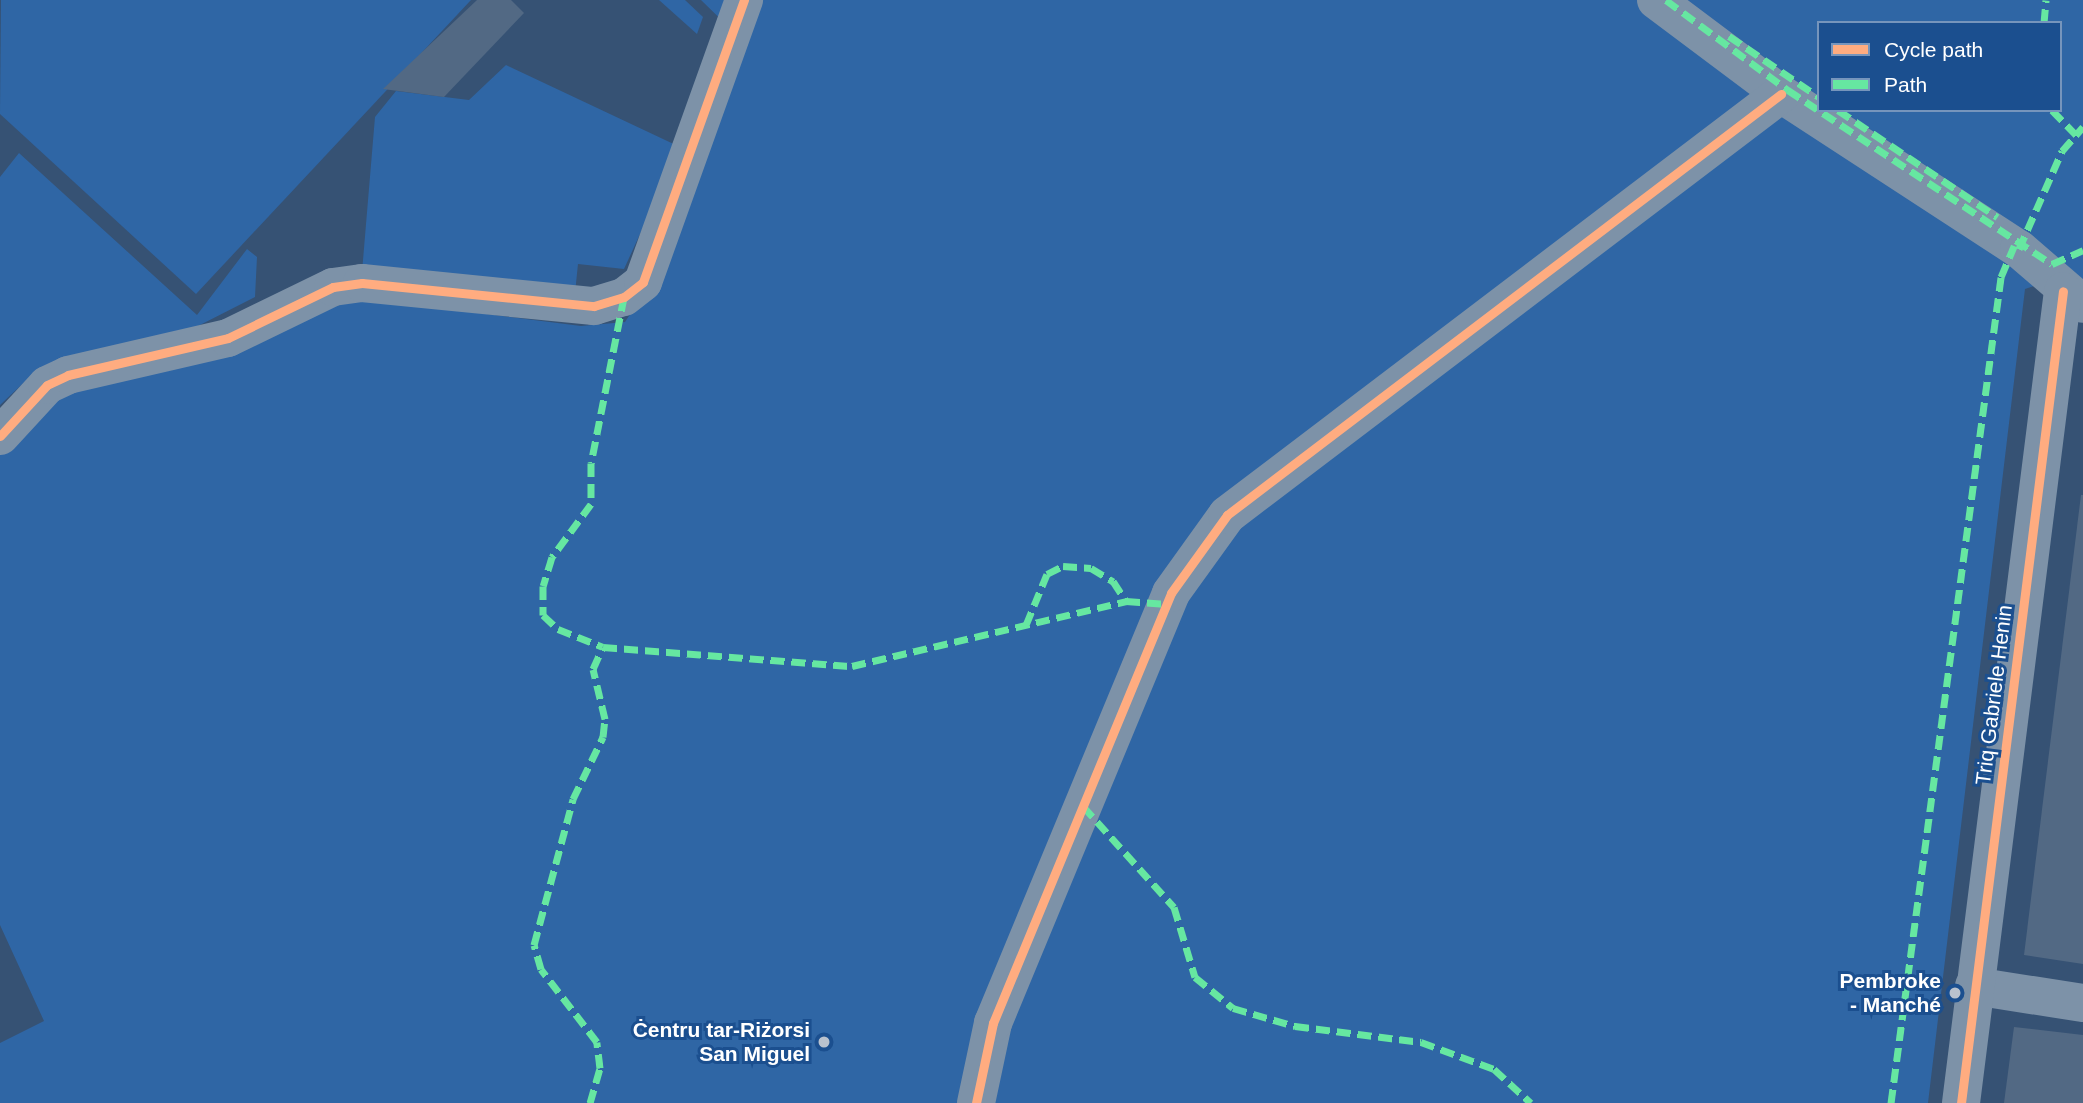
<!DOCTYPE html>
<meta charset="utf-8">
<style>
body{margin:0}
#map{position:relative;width:2083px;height:1103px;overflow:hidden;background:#365274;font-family:Helvetica,sans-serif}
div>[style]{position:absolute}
.green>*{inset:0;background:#2f66a5}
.building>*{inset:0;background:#526984}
.minor>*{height:38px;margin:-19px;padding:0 19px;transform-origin:19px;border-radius:19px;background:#7d92a8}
.quiet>*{height:7px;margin-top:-3.5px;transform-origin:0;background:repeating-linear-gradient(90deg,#66e7a1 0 14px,transparent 0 21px)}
.cycleway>*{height:9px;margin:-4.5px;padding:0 4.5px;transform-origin:4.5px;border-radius:4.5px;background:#ffac80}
.dots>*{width:19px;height:19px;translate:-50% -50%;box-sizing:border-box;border:4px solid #1b4f8f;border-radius:50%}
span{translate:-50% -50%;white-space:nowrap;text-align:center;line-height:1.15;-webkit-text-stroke:6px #1b4f8f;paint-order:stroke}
.street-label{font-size:21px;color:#fff}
.poi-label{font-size:21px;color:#fff;font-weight:700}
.right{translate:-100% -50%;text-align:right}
.legend{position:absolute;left:1817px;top:21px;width:245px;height:91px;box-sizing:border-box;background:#1b4f8f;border:2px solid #7695bc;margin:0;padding:9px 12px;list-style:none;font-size:21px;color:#fff}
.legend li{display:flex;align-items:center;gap:14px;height:35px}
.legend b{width:35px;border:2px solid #7695bc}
</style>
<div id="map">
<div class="green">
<div style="clip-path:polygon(471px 0,196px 294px,0 114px,1px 0)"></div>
<div style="clip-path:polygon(659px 0,685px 0,703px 17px,697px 34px)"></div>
<div style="clip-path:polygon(evenodd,701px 0,2083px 0,2083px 282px,2071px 274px,2025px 289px,1928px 1103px,0 1103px,0 1043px,44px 1021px,0 925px,0 444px,43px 397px,362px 298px,581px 326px,625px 322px,652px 281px,744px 42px,701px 0,1819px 23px,2060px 23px,2060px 110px,1819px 110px,1819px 23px)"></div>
<div style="clip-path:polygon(506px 65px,680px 147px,624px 269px,578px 264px,575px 293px,362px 272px,375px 117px,396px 91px,469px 100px)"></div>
<div style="clip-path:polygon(19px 153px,197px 315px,247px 249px,257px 257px,255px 297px,198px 326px,32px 375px,0 405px,0 177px)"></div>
</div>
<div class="building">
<div style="clip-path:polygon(477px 0,511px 0,524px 13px,444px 97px,383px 89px)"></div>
<div style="clip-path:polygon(2081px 495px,2083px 495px,2083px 964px,2024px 955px)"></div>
<div style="clip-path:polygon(2014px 1027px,2083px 1035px,2083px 1103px,2004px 1103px)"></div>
</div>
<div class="minor">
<div style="left:1656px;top:0;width:156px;rotate:36.9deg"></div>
<div style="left:1781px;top:94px;width:284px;rotate:33.1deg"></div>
<div style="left:2019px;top:249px;width:84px;rotate:40.7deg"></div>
<div style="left:0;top:436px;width:69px;rotate:-47.3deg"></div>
<div style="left:47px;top:385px;width:23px;rotate:-25deg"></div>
<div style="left:68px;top:375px;width:164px;rotate:-13deg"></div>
<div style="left:228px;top:338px;width:117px;rotate:-25.9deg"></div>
<div style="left:333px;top:287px;width:29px;rotate:-8deg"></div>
<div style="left:362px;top:283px;width:233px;rotate:5.7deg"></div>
<div style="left:594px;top:306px;width:31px;rotate:-17deg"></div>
<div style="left:624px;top:297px;width:24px;rotate:-38deg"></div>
<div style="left:643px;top:282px;width:300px;rotate:-70.3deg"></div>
<div style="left:1974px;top:986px;width:110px;rotate:8.9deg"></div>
<div style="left:976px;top:1103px;width:82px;rotate:-78deg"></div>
<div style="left:993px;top:1023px;width:465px;rotate:-67.5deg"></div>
<div style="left:1171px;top:593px;width:96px;rotate:-54.3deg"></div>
<div style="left:1227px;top:515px;width:696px;rotate:-37.23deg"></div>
<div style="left:1961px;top:1103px;width:818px;rotate:-82.84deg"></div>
</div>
<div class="quiet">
<div style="left:1666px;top:0;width:152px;rotate:36.4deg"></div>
<div style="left:1788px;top:90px;width:316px;rotate:33.4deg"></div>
<div style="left:2052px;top:264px;width:34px;rotate:-24deg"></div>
<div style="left:2044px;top:23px;width:23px;rotate:-85deg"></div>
<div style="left:1729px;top:36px;width:109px;rotate:34.1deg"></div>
<div style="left:1838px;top:110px;width:192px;rotate:33.9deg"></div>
<div style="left:2052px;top:110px;width:35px;rotate:46deg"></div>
<div style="left:2019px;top:249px;width:107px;rotate:-66.3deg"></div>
<div style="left:2062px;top:151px;width:32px;rotate:-49deg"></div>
<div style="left:624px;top:297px;width:169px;rotate:101.2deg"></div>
<div style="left:591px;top:463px;width:41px;rotate:90deg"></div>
<div style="left:591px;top:504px;width:66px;rotate:126.3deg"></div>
<div style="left:552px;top:557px;width:30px;rotate:107deg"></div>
<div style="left:543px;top:586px;width:29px;rotate:90deg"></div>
<div style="left:543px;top:615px;width:21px;rotate:43deg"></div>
<div style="left:558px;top:629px;width:48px;rotate:21.8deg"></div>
<div style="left:603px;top:647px;width:250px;rotate:4.4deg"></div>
<div style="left:852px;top:666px;width:282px;rotate:-13.3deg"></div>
<div style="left:1126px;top:601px;width:41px;rotate:4.2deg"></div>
<div style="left:1026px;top:625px;width:55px;rotate:-67.6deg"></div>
<div style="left:1047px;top:574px;width:18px;rotate:-27deg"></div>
<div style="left:1063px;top:566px;width:28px;rotate:4deg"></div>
<div style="left:1091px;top:568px;width:26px;rotate:31deg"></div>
<div style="left:1113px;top:581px;width:24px;rotate:57deg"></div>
<div style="left:1083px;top:806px;width:136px;rotate:48deg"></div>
<div style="left:1174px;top:907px;width:73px;rotate:73.3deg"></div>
<div style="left:1195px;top:977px;width:49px;rotate:39.2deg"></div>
<div style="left:1233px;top:1008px;width:65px;rotate:16.2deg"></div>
<div style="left:1295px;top:1026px;width:127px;rotate:7.2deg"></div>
<div style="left:1421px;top:1042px;width:78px;rotate:20.3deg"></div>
<div style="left:1494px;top:1069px;width:50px;rotate:42.6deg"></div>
<div style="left:590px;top:1103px;width:36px;rotate:-74deg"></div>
<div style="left:600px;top:1068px;width:26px;rotate:-97deg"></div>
<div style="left:597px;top:1042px;width:92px;rotate:-127.5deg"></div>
<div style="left:541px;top:969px;width:25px;rotate:-106deg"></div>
<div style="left:534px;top:945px;width:151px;rotate:-75deg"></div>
<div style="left:573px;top:799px;width:69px;rotate:-64.2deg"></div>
<div style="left:603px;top:737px;width:18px;rotate:-84deg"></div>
<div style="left:605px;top:719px;width:51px;rotate:-103.5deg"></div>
<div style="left:593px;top:669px;width:24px;rotate:-66deg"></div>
<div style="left:1891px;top:1103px;width:833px;rotate:-82.41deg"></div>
<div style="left:2001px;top:277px;width:34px;rotate:-67deg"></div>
</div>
<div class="cycleway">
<div style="left:0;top:436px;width:69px;rotate:-47.3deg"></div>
<div style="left:47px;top:385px;width:23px;rotate:-25deg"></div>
<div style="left:68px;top:375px;width:164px;rotate:-13deg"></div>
<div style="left:228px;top:338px;width:117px;rotate:-25.9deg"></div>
<div style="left:333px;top:287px;width:29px;rotate:-8deg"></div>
<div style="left:362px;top:283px;width:233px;rotate:5.7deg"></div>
<div style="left:594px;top:306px;width:31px;rotate:-17deg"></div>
<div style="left:624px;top:297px;width:24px;rotate:-38deg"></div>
<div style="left:643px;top:282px;width:300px;rotate:-70.3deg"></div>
<div style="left:976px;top:1103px;width:82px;rotate:-78deg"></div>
<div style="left:993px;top:1023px;width:465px;rotate:-67.5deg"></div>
<div style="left:1171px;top:593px;width:96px;rotate:-54.3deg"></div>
<div style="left:1227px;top:515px;width:696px;rotate:-37.23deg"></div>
<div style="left:1961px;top:1103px;width:818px;rotate:-82.84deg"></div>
</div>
<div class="dots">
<div style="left:1955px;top:993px;background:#b9c2ce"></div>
<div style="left:824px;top:1042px;background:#b9c2ce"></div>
</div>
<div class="street-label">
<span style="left:1994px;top:695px;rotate:-83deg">Triq Gabriele Henin</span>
</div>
<div class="poi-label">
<span class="right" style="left:1941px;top:993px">Pembroke<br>- Manché</span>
<span class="right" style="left:810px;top:1042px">Ċentru tar-Riżorsi<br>San Miguel</span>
</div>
<ul class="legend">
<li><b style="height:9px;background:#ffac80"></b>Cycle path</li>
<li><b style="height:9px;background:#66e7a1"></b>Path</li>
</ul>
</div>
